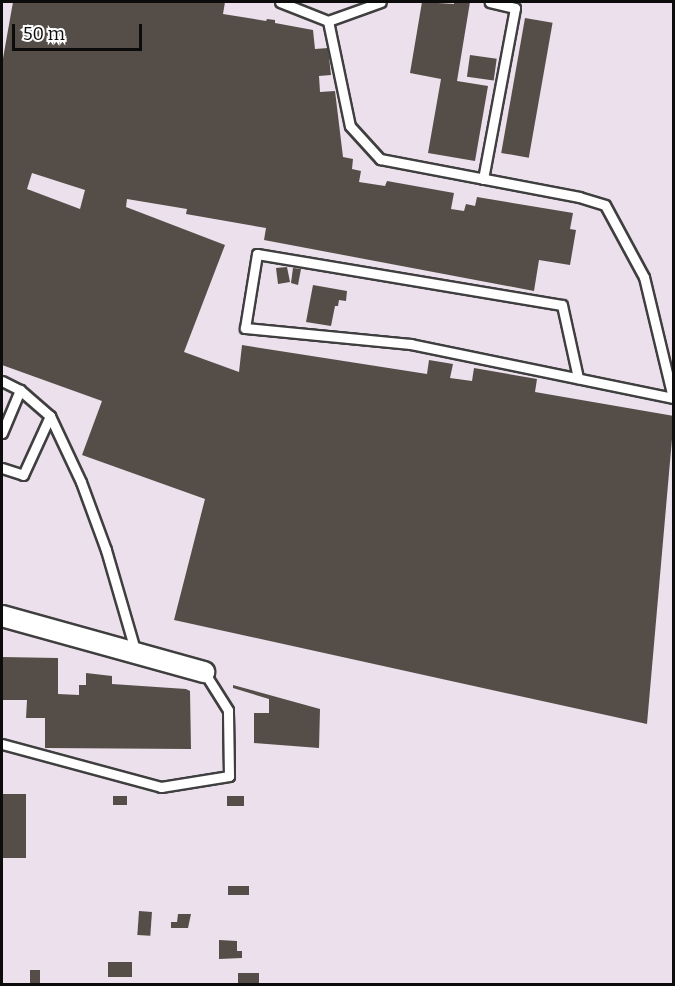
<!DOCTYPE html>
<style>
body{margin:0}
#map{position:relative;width:675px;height:986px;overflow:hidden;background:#fffceb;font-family:Bitter,serif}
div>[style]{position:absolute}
.industrial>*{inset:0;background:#ebe0eb;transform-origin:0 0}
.building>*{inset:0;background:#554e48;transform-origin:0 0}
.roads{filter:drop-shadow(2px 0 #3f3f3f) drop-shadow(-2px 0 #3f3f3f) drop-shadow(0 2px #3f3f3f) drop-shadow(0 -2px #3f3f3f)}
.lane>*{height:9px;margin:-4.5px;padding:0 4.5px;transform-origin:4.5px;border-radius:4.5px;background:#fff}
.street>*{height:20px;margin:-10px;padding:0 10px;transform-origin:10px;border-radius:10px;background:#fff}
span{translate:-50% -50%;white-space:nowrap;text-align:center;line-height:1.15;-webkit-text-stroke:6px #fff;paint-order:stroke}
.frame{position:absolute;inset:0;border:3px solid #0c0c0c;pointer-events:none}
.scale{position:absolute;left:12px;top:24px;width:130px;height:27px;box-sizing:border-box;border:3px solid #0c0c0c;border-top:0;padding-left:8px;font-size:18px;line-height:21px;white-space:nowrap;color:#0c0c0c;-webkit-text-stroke:4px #fff;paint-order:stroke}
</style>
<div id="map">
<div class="industrial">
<div style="left:2px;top:2px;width:671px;height:982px"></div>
</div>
<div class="building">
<div style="clip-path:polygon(evenodd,13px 2px,225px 2px,223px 14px,266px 21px,267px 19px,275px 20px,275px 23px,313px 30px,315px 49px,328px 48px,331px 75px,319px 76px,320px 92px,335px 91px,343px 157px,353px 159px,352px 169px,361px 171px,359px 182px,385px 186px,387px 181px,454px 193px,451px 209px,464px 211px,466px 204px,475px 206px,477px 197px,573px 213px,570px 229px,576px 230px,570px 265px,539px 260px,534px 291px,264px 240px,266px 228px,186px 214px,187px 209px,127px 199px,126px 207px,225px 245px,184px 352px,239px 372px,242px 345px,427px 374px,429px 360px,453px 364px,450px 378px,472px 381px,474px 368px,537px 379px,535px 392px,674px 416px,647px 724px,174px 620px,205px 499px,82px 455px,102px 401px,2px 365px,2px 64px,13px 2px,32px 173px,85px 190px,80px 209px,27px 189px,32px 173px)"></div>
<div style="clip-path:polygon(422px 2px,454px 4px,454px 2px,470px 2px,457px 81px,488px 86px,475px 161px,428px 153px,441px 79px,410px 73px)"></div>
<div style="left:525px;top:18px;width:28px;height:137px;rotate:10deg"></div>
<div style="left:470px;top:55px;width:27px;height:22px;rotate:8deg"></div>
<div style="clip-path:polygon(287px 267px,290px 282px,278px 284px,276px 268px)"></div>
<div style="clip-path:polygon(293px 268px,301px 269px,298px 285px,291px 283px)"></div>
<div style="clip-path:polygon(313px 285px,347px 291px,346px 301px,339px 300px,338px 306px,335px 306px,331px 326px,306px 322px)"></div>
<div style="clip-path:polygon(2px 657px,58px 658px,58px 694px,79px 695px,79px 685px,86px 685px,86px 673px,112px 676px,112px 684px,186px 689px,190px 691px,191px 749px,45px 748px,45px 718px,26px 718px,27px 700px,2px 700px)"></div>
<div style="clip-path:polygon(233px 685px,320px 709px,319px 748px,254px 743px,254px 713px,269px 713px,269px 699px,233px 688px)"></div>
<div style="left:2px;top:794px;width:24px;height:64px"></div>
<div style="left:113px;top:796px;width:14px;height:9px"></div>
<div style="left:227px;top:796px;width:17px;height:10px"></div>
<div style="left:228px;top:886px;width:21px;height:9px"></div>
<div style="left:139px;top:911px;width:13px;height:24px;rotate:4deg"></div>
<div style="clip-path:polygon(178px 914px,191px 914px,188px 928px,171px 928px,171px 922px,177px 922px)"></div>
<div style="clip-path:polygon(219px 940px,237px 941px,237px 951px,242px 951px,242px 958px,219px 959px)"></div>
<div style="left:108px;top:962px;width:24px;height:15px"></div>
<div style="left:30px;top:970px;width:10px;height:14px"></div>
<div style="left:238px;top:973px;width:21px;height:10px"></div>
</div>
<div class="roads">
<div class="lane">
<div style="left:280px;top:2px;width:52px;rotate:21.6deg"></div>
<div style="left:328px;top:21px;width:107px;rotate:78.2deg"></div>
<div style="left:350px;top:126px;width:45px;rotate:47.7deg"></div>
<div style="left:380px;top:159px;width:203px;rotate:10.8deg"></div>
<div style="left:579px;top:197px;width:27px;rotate:17deg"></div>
<div style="left:605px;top:205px;width:82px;rotate:61.6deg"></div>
<div style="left:644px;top:277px;width:124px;rotate:76.5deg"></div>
<div style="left:673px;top:398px;width:268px;rotate:-168.4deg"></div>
<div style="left:411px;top:344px;width:167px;rotate:-174.5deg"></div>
<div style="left:245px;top:328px;width:75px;rotate:-80.8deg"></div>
<div style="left:257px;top:254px;width:309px;rotate:9.5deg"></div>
<div style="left:562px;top:305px;width:75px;rotate:77.6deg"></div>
<div style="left:328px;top:21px;width:56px;rotate:-19.7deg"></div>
<div style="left:483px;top:179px;width:174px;rotate:-79.4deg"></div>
<div style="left:515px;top:8px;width:26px;rotate:-167deg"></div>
<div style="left:2px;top:381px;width:20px;rotate:27deg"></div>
<div style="left:20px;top:390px;width:40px;rotate:41deg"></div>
<div style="left:50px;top:416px;width:73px;rotate:64.8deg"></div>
<div style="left:81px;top:482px;width:72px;rotate:69.8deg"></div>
<div style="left:106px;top:550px;width:107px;rotate:73.8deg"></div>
<div style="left:2px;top:433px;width:47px;rotate:-67.3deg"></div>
<div style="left:2px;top:468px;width:22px;rotate:18deg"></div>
<div style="left:23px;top:475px;width:65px;rotate:-65.4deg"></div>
<div style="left:2px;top:744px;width:165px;rotate:15.1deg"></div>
<div style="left:161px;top:787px;width:69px;rotate:-9.2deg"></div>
<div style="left:229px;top:776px;width:66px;rotate:-90.9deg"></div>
<div style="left:228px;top:710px;width:45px;rotate:-122.3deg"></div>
</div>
<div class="street">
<div style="left:2px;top:616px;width:210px;rotate:15.5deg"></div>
</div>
</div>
<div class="frame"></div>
<div class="scale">50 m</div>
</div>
